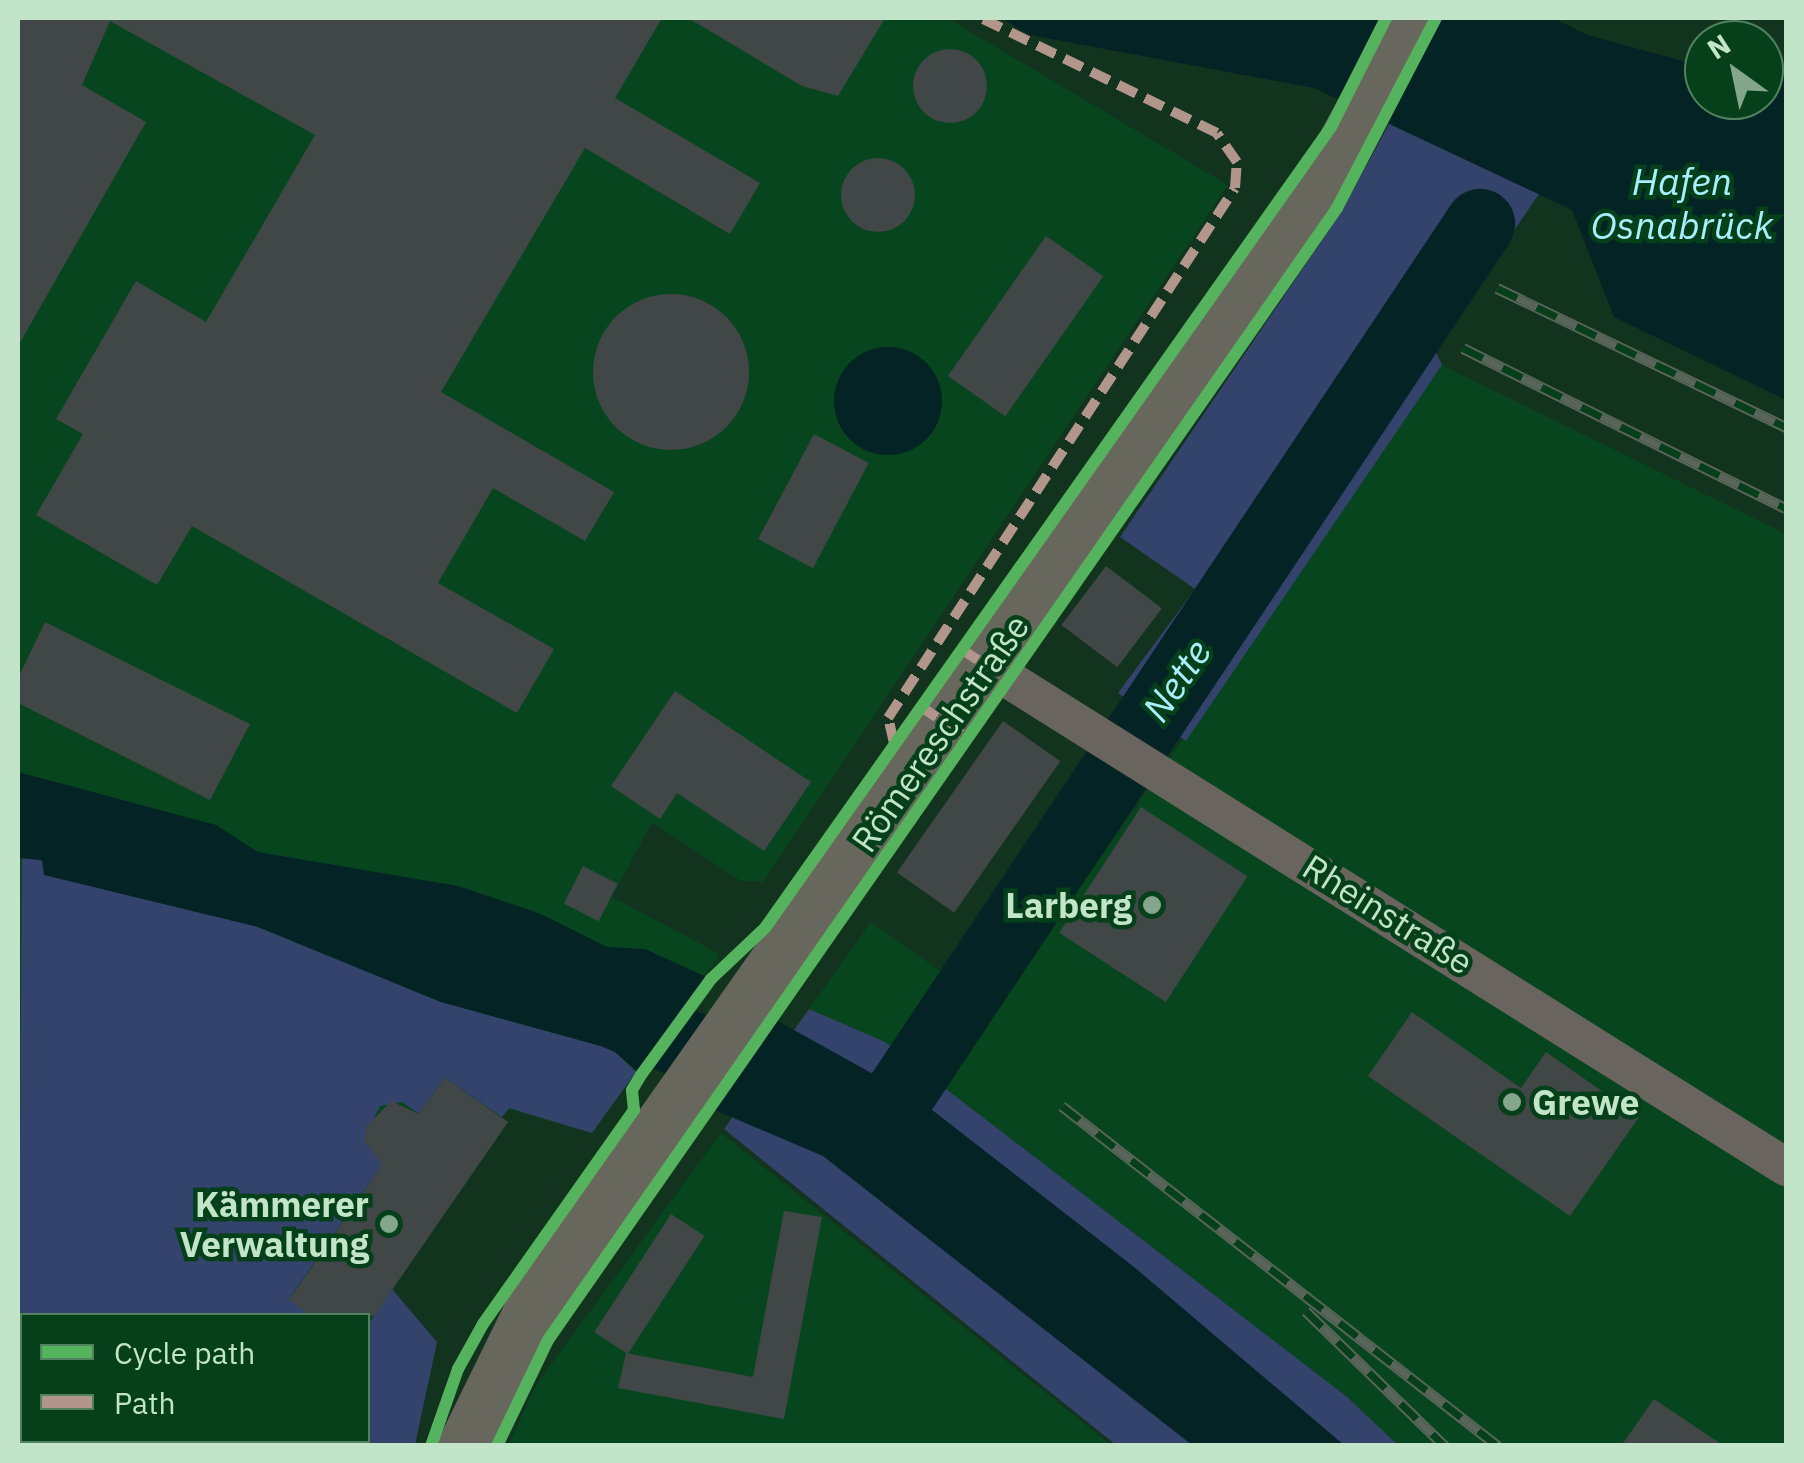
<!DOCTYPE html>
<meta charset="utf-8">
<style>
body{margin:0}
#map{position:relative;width:1804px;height:1463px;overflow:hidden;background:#12331e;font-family:"IBM Plex Sans",sans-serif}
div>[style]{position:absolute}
.built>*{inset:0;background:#07451f}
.green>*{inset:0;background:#33436c}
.water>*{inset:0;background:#042325}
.round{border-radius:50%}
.river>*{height:70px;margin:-35px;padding:0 35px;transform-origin:35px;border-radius:35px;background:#042325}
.building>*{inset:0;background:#414746;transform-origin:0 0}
.minor>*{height:38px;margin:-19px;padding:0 19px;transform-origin:19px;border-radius:19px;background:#69655e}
.secondary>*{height:52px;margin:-26px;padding:0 26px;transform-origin:26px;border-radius:26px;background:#68675d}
.rail>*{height:11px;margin-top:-5.5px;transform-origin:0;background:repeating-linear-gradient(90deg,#05401b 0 22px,#596559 0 44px);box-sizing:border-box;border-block:2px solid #596559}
.quiet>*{height:10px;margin-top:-5px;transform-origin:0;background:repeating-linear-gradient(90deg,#b2968c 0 20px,transparent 0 30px)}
.cycleway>*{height:12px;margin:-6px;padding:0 6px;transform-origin:6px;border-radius:6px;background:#56b35d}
.dots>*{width:28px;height:28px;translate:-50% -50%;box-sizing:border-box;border:5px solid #05401b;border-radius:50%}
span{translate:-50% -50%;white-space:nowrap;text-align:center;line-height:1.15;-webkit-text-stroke:9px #05401b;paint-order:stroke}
.street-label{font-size:35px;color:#c2e4c8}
.poi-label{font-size:35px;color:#c2e4c8;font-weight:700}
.right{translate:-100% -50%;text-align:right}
.left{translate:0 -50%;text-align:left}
.water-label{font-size:38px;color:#a8eefb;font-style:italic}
.frame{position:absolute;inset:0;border:20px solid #c2e4c8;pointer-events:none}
.legend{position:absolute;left:20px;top:1313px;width:350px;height:130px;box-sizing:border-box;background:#05401b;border:2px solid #518260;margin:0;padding:12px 18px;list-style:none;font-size:30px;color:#c2e4c8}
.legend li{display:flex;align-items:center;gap:20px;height:50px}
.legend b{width:50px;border:2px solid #518260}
.north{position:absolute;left:1684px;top:20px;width:100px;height:100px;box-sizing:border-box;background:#05401b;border:2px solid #518260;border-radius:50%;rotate:327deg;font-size:28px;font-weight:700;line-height:40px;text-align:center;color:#c2e4c8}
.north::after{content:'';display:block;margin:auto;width:35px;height:45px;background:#84a68c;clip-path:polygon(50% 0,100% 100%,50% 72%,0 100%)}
</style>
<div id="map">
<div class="built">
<div style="clip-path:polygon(18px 18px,947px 18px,1228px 185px,763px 882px,741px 881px,652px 822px,612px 897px,720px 954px,592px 1133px,509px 1109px,502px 1117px,508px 1122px,368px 1325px,368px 1316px,289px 1300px,18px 1111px)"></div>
<div style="clip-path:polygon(1442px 365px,1786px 534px,1786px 1445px,1398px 1445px,1346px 1396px,885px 1042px,809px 1009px,871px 922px,995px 1010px)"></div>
<div style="clip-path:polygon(721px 1133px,1111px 1445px,508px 1446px,536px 1385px)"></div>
</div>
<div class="green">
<div style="clip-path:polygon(1389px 124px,1539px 194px,1434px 348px,1442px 365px,1186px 741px,1118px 693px,1195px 589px,1120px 537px,1342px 211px)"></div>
<div style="clip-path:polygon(22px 855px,258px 927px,441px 1002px,612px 1049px,636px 1072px,592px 1133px,509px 1108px,502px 1117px,445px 1078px,419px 1114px,402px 1102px,380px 1106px,364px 1140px,386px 1159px,289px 1299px,312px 1315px,22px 1316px,22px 1440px,368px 1440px,368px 1325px,392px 1289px,437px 1342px,415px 1445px,18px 1445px)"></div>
<div style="clip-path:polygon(809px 1009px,885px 1042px,1346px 1396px,1398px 1445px,1116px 1445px,724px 1129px)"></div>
</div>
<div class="water">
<div style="clip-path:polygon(1001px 18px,1553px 18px,1588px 35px,1704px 67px,1704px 100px,1764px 100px,1764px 72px,1786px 74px,1786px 400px,1614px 317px,1572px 210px,1314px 88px,1030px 35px)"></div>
<div class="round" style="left:834px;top:347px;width:108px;height:108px"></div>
<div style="clip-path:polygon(18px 772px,216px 825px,258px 852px,458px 886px,541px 914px,607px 947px,645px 949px,711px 979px,641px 1075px,612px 1049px,441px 1002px,258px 927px,44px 875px,42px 860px,18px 858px)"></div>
<div style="clip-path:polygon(749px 1005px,918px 1099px,1134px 1267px,1344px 1445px,1192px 1445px,823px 1156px,682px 1096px)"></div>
</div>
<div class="river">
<div style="left:580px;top:999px;width:211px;rotate:23.2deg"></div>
<div style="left:873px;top:1135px;width:1095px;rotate:-56.32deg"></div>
</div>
<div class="building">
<div style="clip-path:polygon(18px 18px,662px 18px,615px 98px,760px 183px,730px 234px,585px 148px,441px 392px,614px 492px,585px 541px,493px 488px,438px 583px,554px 649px,517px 713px,192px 526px,157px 585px,36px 515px,83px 434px,56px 419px,136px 281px,206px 322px,315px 135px,110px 21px,82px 85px,146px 122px,18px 346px)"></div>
<div style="clip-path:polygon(688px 18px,885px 18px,838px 96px,802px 86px)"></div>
<div class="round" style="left:913px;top:49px;width:74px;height:74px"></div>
<div class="round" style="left:841px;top:158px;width:74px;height:74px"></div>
<div style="left:1046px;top:236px;width:70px;height:171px;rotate:35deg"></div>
<div class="round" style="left:593px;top:294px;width:156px;height:156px"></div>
<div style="left:814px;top:434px;width:62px;height:119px;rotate:28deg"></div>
<div style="left:1106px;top:566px;width:70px;height:74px;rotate:37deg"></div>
<div style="clip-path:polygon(45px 622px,250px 724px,210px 800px,18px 703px,18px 678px)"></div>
<div style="clip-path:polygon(675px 691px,811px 782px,764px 851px,677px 793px,660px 819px,611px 786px)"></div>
<div style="left:1003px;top:721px;width:70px;height:185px;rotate:35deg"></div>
<div style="left:1141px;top:807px;width:127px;height:150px;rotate:33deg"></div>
<div style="left:583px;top:866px;width:39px;height:42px;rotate:27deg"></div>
<div style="clip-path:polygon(1412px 1012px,1521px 1088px,1546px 1052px,1639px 1117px,1570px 1216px,1368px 1076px)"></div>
<div style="clip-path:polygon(445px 1078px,508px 1122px,374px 1316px,312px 1316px,289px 1300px,382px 1165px,364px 1140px,366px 1127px,391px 1101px,419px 1114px)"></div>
<div style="clip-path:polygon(784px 1211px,822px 1217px,784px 1419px,618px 1388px,626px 1353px,753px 1377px)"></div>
<div style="left:671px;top:1214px;width:40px;height:141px;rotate:33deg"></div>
<div style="clip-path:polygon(1654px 1399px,1724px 1446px,1621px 1446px)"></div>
</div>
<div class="minor">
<div style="left:987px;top:666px;width:943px;rotate:32.09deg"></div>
</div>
<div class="secondary">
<div style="left:464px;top:1446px;width:153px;rotate:-63.9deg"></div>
<div style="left:531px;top:1309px;width:1359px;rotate:-54.82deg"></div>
<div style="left:1314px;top:198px;width:205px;rotate:-61.4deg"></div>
</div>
<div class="rail">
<div style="left:1497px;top:288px;width:321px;rotate:25.7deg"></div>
<div style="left:1463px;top:348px;width:360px;rotate:26.4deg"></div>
<div style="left:1062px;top:1106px;width:553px;rotate:37.95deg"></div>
<div style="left:1306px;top:1311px;width:194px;rotate:44.2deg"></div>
</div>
<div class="quiet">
<div style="left:961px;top:649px;width:31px;rotate:33deg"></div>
<div style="left:920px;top:706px;width:59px;rotate:34deg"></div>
<div style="left:894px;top:743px;width:26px;rotate:-103deg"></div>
<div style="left:888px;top:718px;width:633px;rotate:-56.79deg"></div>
<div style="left:1235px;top:188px;width:26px;rotate:-86deg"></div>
<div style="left:1237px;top:162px;width:35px;rotate:-125deg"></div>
<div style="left:1217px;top:133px;width:263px;rotate:-154deg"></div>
</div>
<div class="cycleway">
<div style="left:431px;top:1446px;width:82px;rotate:-70.7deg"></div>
<div style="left:458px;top:1369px;width:51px;rotate:-60.9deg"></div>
<div style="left:483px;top:1324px;width:262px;rotate:-54.8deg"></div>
<div style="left:634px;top:1110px;width:20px;rotate:-96deg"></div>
<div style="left:632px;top:1090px;width:17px;rotate:-59deg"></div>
<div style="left:641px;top:1075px;width:119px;rotate:-53.9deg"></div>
<div style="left:711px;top:979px;width:74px;rotate:-43.4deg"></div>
<div style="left:765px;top:928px;width:981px;rotate:-54.75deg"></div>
<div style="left:1331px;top:127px;width:122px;rotate:-63.2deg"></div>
<div style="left:497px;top:1446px;width:118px;rotate:-64.3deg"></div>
<div style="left:548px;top:1340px;width:1380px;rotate:-55.12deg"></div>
<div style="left:1337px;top:208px;width:214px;rotate:-62.5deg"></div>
</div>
<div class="dots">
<div style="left:1152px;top:905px;background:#84a68c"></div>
<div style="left:1512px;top:1102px;background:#84a68c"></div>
<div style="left:389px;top:1224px;background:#84a68c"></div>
</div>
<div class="street-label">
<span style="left:940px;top:733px;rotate:-55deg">Römereschstraße</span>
<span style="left:1388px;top:914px;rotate:32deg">Rheinstraße</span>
</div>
<div class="poi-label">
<span class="right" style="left:1132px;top:905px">Larberg</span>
<span class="left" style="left:1532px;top:1102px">Grewe</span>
<span class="right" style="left:369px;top:1224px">Kämmerer<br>Verwaltung</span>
</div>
<div class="water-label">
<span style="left:1682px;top:203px">Hafen<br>Osnabrück</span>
<span style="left:1176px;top:680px;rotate:-56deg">Nette</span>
</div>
<div class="frame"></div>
<ul class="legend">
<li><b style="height:12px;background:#56b35d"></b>Cycle path</li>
<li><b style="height:12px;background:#b2968c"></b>Path</li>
</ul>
<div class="north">N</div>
</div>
